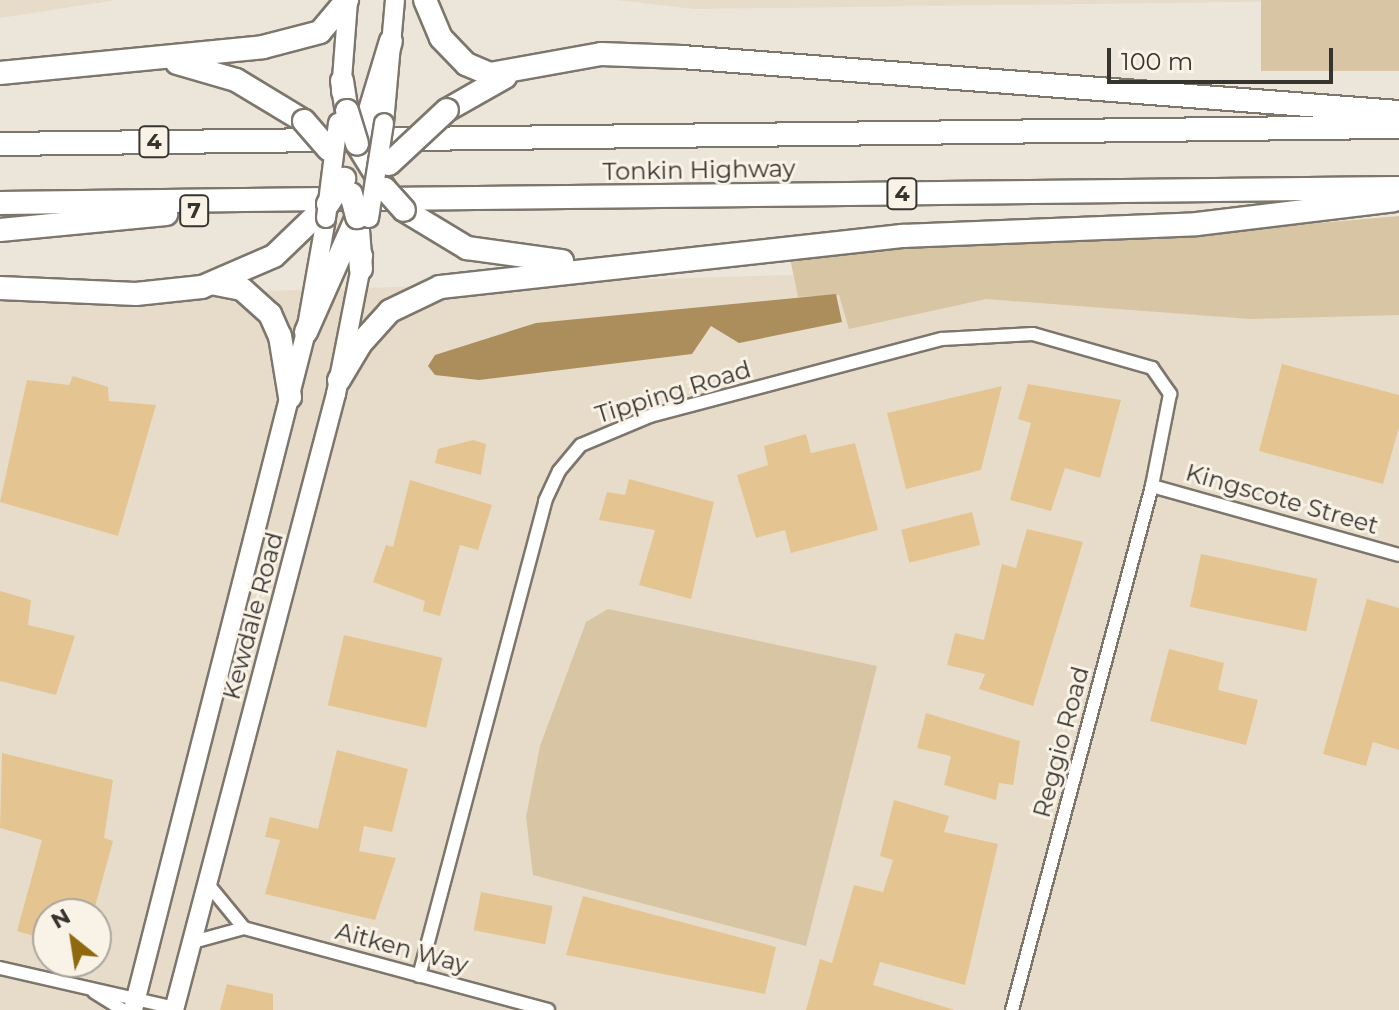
<!DOCTYPE html>
<style>
body{margin:0}
#map{position:relative;width:1399px;height:1010px;overflow:hidden;background:#ece5da;font-family:Montserrat,sans-serif}
div>[style]{position:absolute}
.built>*{inset:0;background:#e7dcca}
.green>*{inset:0;background:#d8c5a4;transform-origin:0 0}
.water>*{inset:0;background:#ab8e5c}
.building>*{inset:0;background:#e4c591;transform-origin:0 0}
.roads{filter:drop-shadow(2px 0 #7c766c) drop-shadow(-2px 0 #7c766c) drop-shadow(0 2px #7c766c) drop-shadow(0 -2px #7c766c)}
.minor>*{height:12px;margin:-6px;padding:0 6px;transform-origin:6px;border-radius:6px;background:#fff}
.primary>*{height:18px;margin:-9px;padding:0 9px;transform-origin:9px;border-radius:9px;background:#fff}
.motorway>*{height:22px;margin:-11px;padding:0 11px;transform-origin:11px;border-radius:11px;background:#fff}
.bridges{filter:drop-shadow(2px 0 #7c766c) drop-shadow(-2px 0 #7c766c) drop-shadow(0 2px #7c766c) drop-shadow(0 -2px #7c766c)}
.primary-bridge>*{height:18px;margin:-9px;padding:0 9px;transform-origin:9px;border-radius:9px;background:#fff}
.motorway-bridge>*{height:22px;margin:-11px;padding:0 11px;transform-origin:11px;border-radius:11px;background:#fff}
span{translate:-50% -50%;white-space:nowrap;text-align:center;line-height:1.15;-webkit-text-stroke:6px #f9f2e7;paint-order:stroke}
.shield-label span{padding:2px 6px;background:#f9f2e7;border:2px solid;border-radius:6px;-webkit-text-stroke-width:0}
.shield-label{font-size:22px;color:#36342f;font-weight:700}
.street-label{font-size:24px;color:#36342f}
.north{position:absolute;left:32px;top:898px;width:80px;height:80px;box-sizing:border-box;background:#f9f2e7;border:2px solid #aba69d;border-radius:50%;rotate:330deg;font-size:22px;font-weight:700;line-height:32px;text-align:center;color:#36342f}
.north::after{content:'';display:block;margin:auto;width:28px;height:36px;background:#90680e;clip-path:polygon(50% 0,100% 100%,50% 72%,0 100%)}
.scale{position:absolute;left:1107px;top:48px;width:226px;height:36px;box-sizing:border-box;border:4px solid #36342f;border-top:0;padding-left:10px;font-size:24px;line-height:28px;white-space:nowrap;color:#36342f;-webkit-text-stroke:6px #f9f2e7;paint-order:stroke}
</style>
<div id="map">
<div class="built">
<div style="clip-path:polygon(0 0,116px 0,0 18px)"></div>
<div style="clip-path:polygon(616px 0,1399px 0,694px 9px)"></div>
<div style="clip-path:polygon(evenodd,1086px 266px,1399px 277px,1399px 1010px,0 1010px,0 299px,1086px 266px,48px 914px,96px 914px,96px 962px,48px 962px,48px 914px)"></div>
</div>
<div class="green">
<div style="left:1399px;top:0;width:71px;height:138px;rotate:90deg"></div>
<div style="clip-path:polygon(1399px 216px,1399px 315px,1250px 319px,986px 299px,849px 329px,839px 295px,798px 297px,790px 258px,912px 244px,1182px 235px)"></div>
<div style="clip-path:polygon(608px 609px,877px 666px,806px 946px,533px 875px,526px 817px,540px 746px,586px 622px)"></div>
</div>
<div class="water">
<div style="clip-path:polygon(836px 294px,842px 322px,739px 343px,711px 326px,692px 354px,479px 380px,435px 375px,428px 366px,435px 355px,536px 323px)"></div>
</div>
<div class="building">
<div style="clip-path:polygon(1282px 364px,1399px 395px,1399px 427px,1383px 484px,1259px 451px)"></div>
<div style="clip-path:polygon(73px 376px,108px 387px,109px 401px,156px 405px,118px 536px,0 502px,27px 380px,69px 385px)"></div>
<div style="clip-path:polygon(1028px 384px,1121px 400px,1100px 478px,1065px 468px,1051px 511px,1010px 500px,1031px 423px,1018px 419px)"></div>
<div style="clip-path:polygon(1002px 386px,981px 470px,906px 489px,887px 413px)"></div>
<div style="clip-path:polygon(806px 434px,811px 453px,855px 443px,878px 530px,791px 553px,785px 530px,756px 538px,737px 475px,768px 465px,764px 446px)"></div>
<div style="clip-path:polygon(473px 440px,486px 444px,481px 475px,435px 463px,438px 449px)"></div>
<div style="clip-path:polygon(629px 479px,714px 502px,691px 599px,639px 585px,655px 530px,599px 520px,607px 492px,625px 495px)"></div>
<div style="clip-path:polygon(410px 480px,492px 505px,478px 550px,460px 545px,440px 616px,423px 611px,425px 601px,373px 582px,386px 545px,393px 547px)"></div>
<div style="left:972px;top:512px;width:34px;height:73px;rotate:76deg"></div>
<div style="clip-path:polygon(1027px 529px,1083px 542px,1033px 706px,979px 689px,985px 674px,947px 665px,955px 633px,984px 640px,1002px 564px,1016px 568px)"></div>
<div style="left:1201px;top:554px;width:119px;height:54px;rotate:12deg"></div>
<div style="clip-path:polygon(0 591px,31px 600px,28px 625px,75px 636px,56px 695px,0 681px)"></div>
<div style="clip-path:polygon(1367px 599px,1399px 608px,1399px 750px,1373px 742px,1366px 766px,1323px 754px)"></div>
<div style="left:344px;top:635px;width:101px;height:72px;rotate:13deg"></div>
<div style="clip-path:polygon(1169px 649px,1224px 663px,1218px 690px,1258px 700px,1246px 745px,1150px 721px)"></div>
<div style="clip-path:polygon(926px 713px,1020px 741px,1013px 785px,999px 783px,996px 800px,944px 785px,951px 756px,917px 748px)"></div>
<div style="clip-path:polygon(337px 750px,408px 769px,392px 832px,364px 826px,359px 851px,396px 858px,375px 920px,265px 894px,280px 840px,265px 837px,270px 817px,318px 829px)"></div>
<div style="clip-path:polygon(2px 753px,113px 780px,104px 838px,113px 841px,93px 914px,48px 914px,48px 940px,17px 931px,42px 840px,0 828px)"></div>
<div style="clip-path:polygon(894px 800px,949px 816px,944px 832px,998px 844px,965px 985px,880px 962px,873px 985px,955px 1010px,806px 1010px,820px 959px,832px 963px,854px 885px,883px 892px,893px 860px,880px 856px)"></div>
<div style="left:481px;top:892px;width:73px;height:39px;rotate:11deg"></div>
<div style="clip-path:polygon(583px 896px,776px 947px,765px 994px,566px 955px)"></div>
<div style="clip-path:polygon(227px 984px,273px 994px,273px 1010px,220px 1010px)"></div>
</div>
<div class="roads">
<div class="minor">
<div style="left:1152px;top:486px;width:256px;rotate:15.6deg"></div>
<div style="left:207px;top:883px;width:58px;rotate:50.6deg"></div>
<div style="left:193px;top:942px;width:53px;rotate:-15.4deg"></div>
<div style="left:244px;top:928px;width:315px;rotate:15.1deg"></div>
<div style="left:0;top:968px;width:180px;rotate:12.9deg"></div>
<div style="left:419px;top:976px;width:491px;rotate:-75.1deg"></div>
<div style="left:545px;top:501px;width:33px;rotate:-65deg"></div>
<div style="left:559px;top:471px;width:34px;rotate:-50deg"></div>
<div style="left:581px;top:445px;width:75px;rotate:-22.8deg"></div>
<div style="left:650px;top:416px;width:302px;rotate:-14.8deg"></div>
<div style="left:942px;top:339px;width:91px;rotate:-3.1deg"></div>
<div style="left:1033px;top:334px;width:124px;rotate:15.9deg"></div>
<div style="left:1152px;top:368px;width:32px;rotate:55deg"></div>
<div style="left:1170px;top:394px;width:94px;rotate:101.1deg"></div>
<div style="left:1152px;top:486px;width:542px;rotate:104.96deg"></div>
<div style="left:94px;top:992px;width:34px;rotate:32deg"></div>
</div>
<div class="primary">
<div style="left:341px;top:92px;width:92px;rotate:-85.6deg"></div>
<div style="left:384px;top:123px;width:123px;rotate:-84.9deg"></div>
<div style="left:133px;top:1010px;width:700px;rotate:-75.69deg"></div>
<div style="left:306px;top:332px;width:116px;rotate:-80deg"></div>
<div style="left:174px;top:1010px;width:637px;rotate:-75.27deg"></div>
<div style="left:336px;top:394px;width:141px;rotate:-78.9deg"></div>
</div>
<div class="motorway">
<div style="left:425px;top:0;width:41px;rotate:67.2deg"></div>
<div style="left:441px;top:38px;width:36px;rotate:46deg"></div>
<div style="left:466px;top:64px;width:26px;rotate:23deg"></div>
<div style="left:490px;top:74px;width:113px;rotate:-10.2deg"></div>
<div style="left:601px;top:54px;width:81px;rotate:2.1deg"></div>
<div style="left:682px;top:57px;width:719px;rotate:4.39deg"></div>
<div style="left:177px;top:63px;width:61px;rotate:16.1deg"></div>
<div style="left:236px;top:80px;width:79px;rotate:31.1deg"></div>
<div style="left:0;top:73px;width:264px;rotate:-5.6deg"></div>
<div style="left:263px;top:47px;width:59px;rotate:-14.7deg"></div>
<div style="left:320px;top:32px;width:42px;rotate:-49.8deg"></div>
<div style="left:342px;top:81px;width:30px;rotate:81deg"></div>
<div style="left:447px;top:110px;width:67px;rotate:-29.6deg"></div>
<div style="left:362px;top:137px;width:100px;rotate:-73.2deg"></div>
<div style="left:0;top:144px;width:1399px;rotate:-0.7deg"></div>
<div style="left:357px;top:144px;width:53px;rotate:58.1deg"></div>
<div style="left:380px;top:199px;width:1019px;rotate:-0.62deg"></div>
<div style="left:0;top:203px;width:346px;rotate:-0.7deg"></div>
<div style="left:404px;top:210px;width:74px;rotate:31.1deg"></div>
<div style="left:467px;top:248px;width:96px;rotate:7.8deg"></div>
<div style="left:357px;top:217px;width:52px;rotate:85.6deg"></div>
<div style="left:0;top:230px;width:167px;rotate:-5.5deg"></div>
<div style="left:216px;top:284px;width:26px;rotate:11deg"></div>
<div style="left:242px;top:289px;width:38px;rotate:42deg"></div>
<div style="left:270px;top:314px;width:24px;rotate:66deg"></div>
<div style="left:280px;top:336px;width:62px;rotate:80.7deg"></div>
<div style="left:0;top:288px;width:136px;rotate:2.5deg"></div>
<div style="left:136px;top:294px;width:66px;rotate:-6.1deg"></div>
<div style="left:202px;top:287px;width:78px;rotate:-23.3deg"></div>
<div style="left:274px;top:256px;width:75px;rotate:-43.9deg"></div>
<div style="left:306px;top:332px;width:126px;rotate:-66.1deg"></div>
<div style="left:339px;top:380px;width:43px;rotate:-59.3deg"></div>
<div style="left:361px;top:343px;width:43px;rotate:-47.8deg"></div>
<div style="left:390px;top:311px;width:55px;rotate:-25.6deg"></div>
<div style="left:440px;top:287px;width:465px;rotate:-6.3deg"></div>
<div style="left:902px;top:236px;width:295px;rotate:-2.3deg"></div>
<div style="left:1197px;top:224px;width:198px;rotate:-6.9deg"></div>
</div>
</div>
<div class="bridges">
<div class="primary-bridge">
<div style="left:326px;top:218px;width:96px;rotate:-82.8deg"></div>
<div style="left:369px;top:218px;width:96px;rotate:-81deg"></div>
</div>
<div class="motorway-bridge">
<div style="left:347px;top:111px;width:34px;rotate:73deg"></div>
<div style="left:304px;top:121px;width:37px;rotate:49deg"></div>
<div style="left:389px;top:164px;width:79px;rotate:-43deg"></div>
<div style="left:385px;top:189px;width:28px;rotate:48deg"></div>
<div style="left:351px;top:194px;width:24px;rotate:75deg"></div>
<div style="left:328px;top:204px;width:30px;rotate:-57deg"></div>
</div>
</div>
<div class="shield-label">
<span style="left:154px;top:142px">4</span>
<span style="left:902px;top:194px">4</span>
<span style="left:194px;top:211px">7</span>
</div>
<div class="street-label">
<span style="left:699px;top:170px;rotate:-1deg">Tonkin Highway</span>
<span style="left:673px;top:392px;rotate:-17deg">Tipping Road</span>
<span style="left:1282px;top:499px;rotate:16deg">Kingscote Street</span>
<span style="left:253px;top:616px;rotate:-75deg">Kewdale Road</span>
<span style="left:1061px;top:742px;rotate:-75deg">Reggio Road</span>
<span style="left:402px;top:948px;rotate:15deg">Aitken Way</span>
</div>
<div class="north">N</div>
<div class="scale">100 m</div>
</div>
